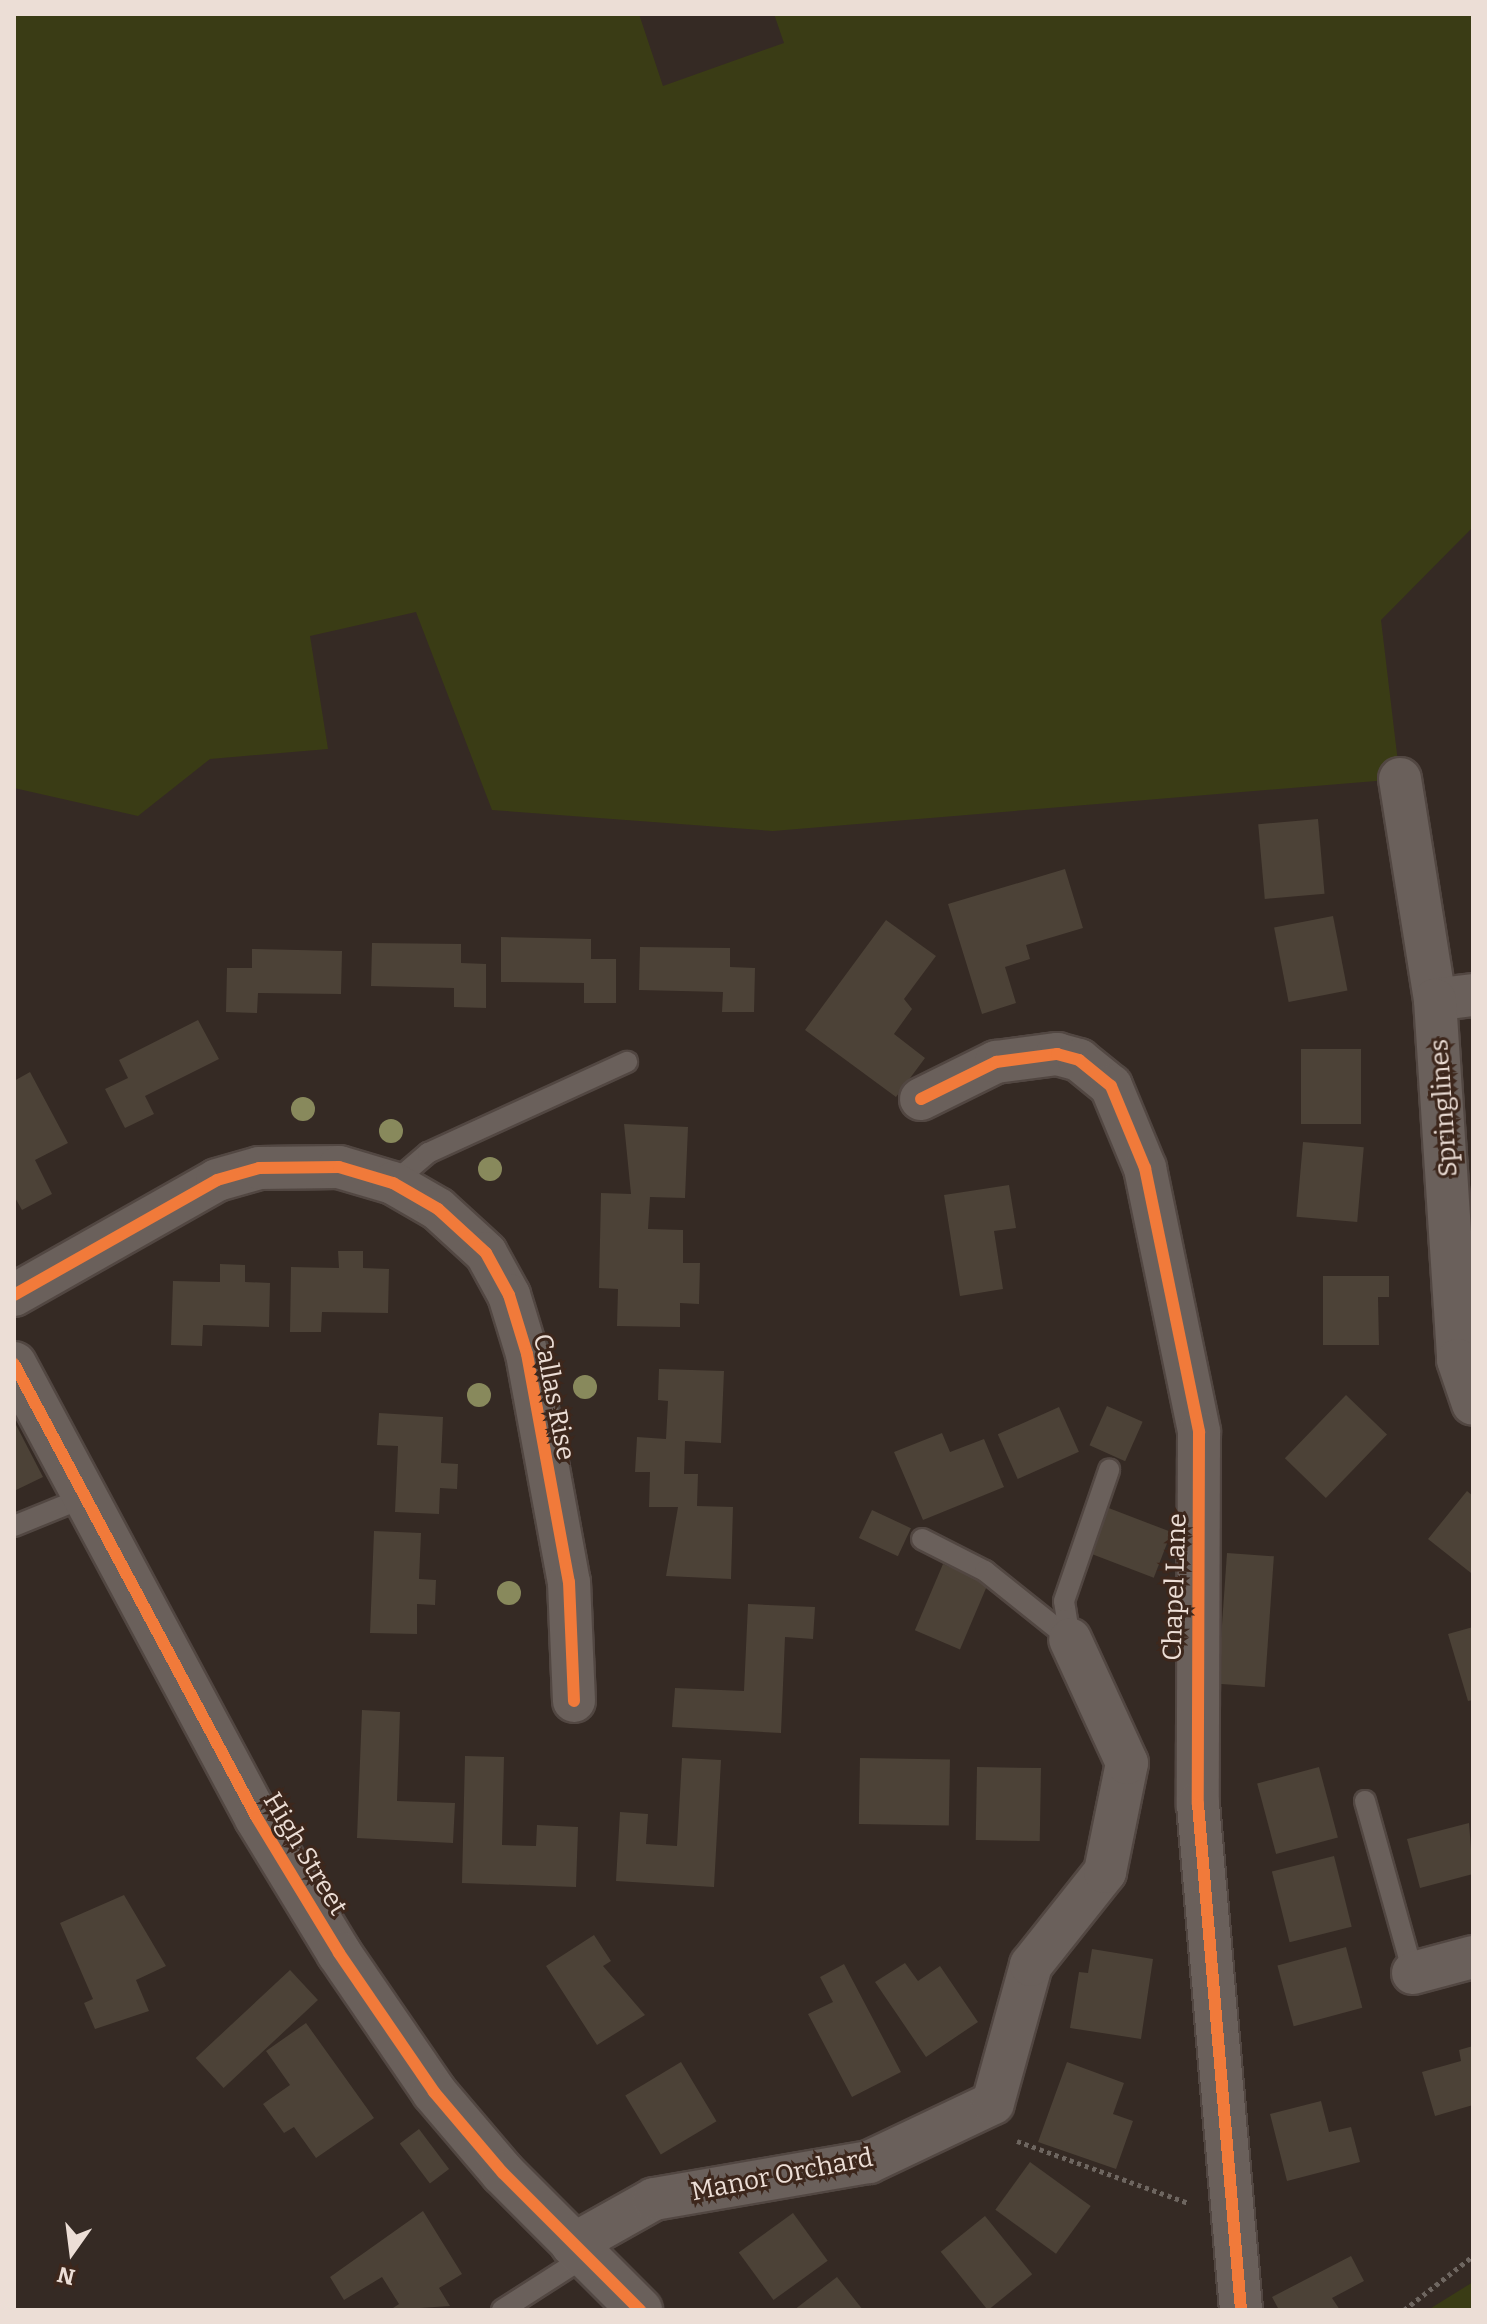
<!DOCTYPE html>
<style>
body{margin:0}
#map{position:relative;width:1487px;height:2324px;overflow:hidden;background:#352a24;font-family:Bitter,serif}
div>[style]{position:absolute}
.green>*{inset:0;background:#3a3c15}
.building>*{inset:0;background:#4c4237;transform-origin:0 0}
.path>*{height:5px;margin-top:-2.5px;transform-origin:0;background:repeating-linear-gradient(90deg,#6e6660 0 4px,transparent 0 8px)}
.roads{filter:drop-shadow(2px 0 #524742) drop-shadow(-2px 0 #524742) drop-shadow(0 2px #524742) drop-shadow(0 -2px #524742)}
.lane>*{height:20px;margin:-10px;padding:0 10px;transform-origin:10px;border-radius:10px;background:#6a605b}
.street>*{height:42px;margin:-21px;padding:0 21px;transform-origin:21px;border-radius:21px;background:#6a605b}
.secondary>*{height:44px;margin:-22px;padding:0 22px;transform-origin:22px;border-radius:22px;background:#6a605b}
.cycleway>*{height:12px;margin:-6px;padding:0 6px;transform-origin:6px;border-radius:6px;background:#f17a3a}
.trees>*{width:24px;height:24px;margin:-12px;border-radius:50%;background:#88895c}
span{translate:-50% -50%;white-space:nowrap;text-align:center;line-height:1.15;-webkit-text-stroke:6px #3d271c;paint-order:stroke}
.street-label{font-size:26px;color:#ecded6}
.frame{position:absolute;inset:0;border:16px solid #ecded6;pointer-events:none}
.north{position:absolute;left:32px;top:2212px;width:80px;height:80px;-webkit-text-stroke:6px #3d271c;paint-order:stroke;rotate:194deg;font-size:22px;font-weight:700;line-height:32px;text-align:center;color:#ecded6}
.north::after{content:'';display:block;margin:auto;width:28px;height:36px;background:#ecded6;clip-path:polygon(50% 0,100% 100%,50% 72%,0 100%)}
</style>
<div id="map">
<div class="green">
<div style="clip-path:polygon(14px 14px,639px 14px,663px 86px,784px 43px,774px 14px,1473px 14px,1473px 527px,1381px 620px,1400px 779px,773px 831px,492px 810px,416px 612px,310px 636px,328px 749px,210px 759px,138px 816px,14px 788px)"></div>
<div style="clip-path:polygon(1473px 2282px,1473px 2310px,1428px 2310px,1436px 2305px)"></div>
</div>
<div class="building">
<div style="left:1318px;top:819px;width:75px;height:60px;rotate:85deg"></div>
<div style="clip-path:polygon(1065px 869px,1083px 928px,1026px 945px,1030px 959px,1005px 967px,1016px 1003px,982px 1014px,948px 904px)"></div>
<div style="left:1333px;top:916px;width:76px;height:60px;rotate:79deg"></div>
<div style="clip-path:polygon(886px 920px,936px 956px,904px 999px,912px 1009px,894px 1034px,925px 1058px,896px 1097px,805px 1030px)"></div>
<div style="clip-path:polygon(501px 937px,591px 939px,591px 959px,616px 959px,616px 1003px,584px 1003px,584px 983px,501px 982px)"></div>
<div style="clip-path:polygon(372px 943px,461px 944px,461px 963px,486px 964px,486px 1008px,454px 1007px,454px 988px,371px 986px)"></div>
<div style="clip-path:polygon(640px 947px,730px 948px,730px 967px,755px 968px,754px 1012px,722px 1012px,723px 992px,639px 990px)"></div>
<div style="clip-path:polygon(252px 949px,342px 951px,341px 994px,258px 993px,257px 1013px,226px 1012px,227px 968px,252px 968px)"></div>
<div style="clip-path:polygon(198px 1020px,219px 1059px,145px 1096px,154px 1114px,125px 1128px,105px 1089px,128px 1078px,119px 1060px)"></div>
<div style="left:1301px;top:1049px;width:60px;height:75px"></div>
<div style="clip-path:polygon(30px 1072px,68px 1143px,35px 1160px,52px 1194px,22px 1210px,14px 1196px,14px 1081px)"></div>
<div style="clip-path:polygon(624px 1124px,688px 1127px,685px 1198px,650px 1197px,648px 1229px,683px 1230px,683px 1263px,700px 1263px,699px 1304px,680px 1303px,680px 1327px,617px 1326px,618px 1289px,599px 1288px,601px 1193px,631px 1194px)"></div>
<div style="left:1303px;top:1142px;width:61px;height:75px;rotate:5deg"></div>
<div style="clip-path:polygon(1009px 1185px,1016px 1228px,994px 1231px,1003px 1289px,960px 1296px,944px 1195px)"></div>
<div style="clip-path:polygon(338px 1251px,363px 1251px,363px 1268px,389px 1269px,388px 1313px,322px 1312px,321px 1332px,290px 1332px,291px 1267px,339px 1268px)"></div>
<div style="clip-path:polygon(220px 1264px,245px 1265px,245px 1282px,270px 1283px,269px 1327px,203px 1325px,202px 1346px,171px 1345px,173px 1281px,220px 1282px)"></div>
<div style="clip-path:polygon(1323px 1276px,1389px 1276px,1389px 1297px,1378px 1297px,1379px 1345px,1323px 1345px)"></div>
<div style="clip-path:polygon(659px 1369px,724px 1371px,721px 1443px,685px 1441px,684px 1474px,698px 1474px,697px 1506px,733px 1507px,731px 1579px,666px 1576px,678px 1507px,649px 1507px,650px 1472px,635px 1472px,637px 1437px,666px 1439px,668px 1401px,658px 1400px)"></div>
<div style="left:1346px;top:1395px;width:57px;height:88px;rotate:44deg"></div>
<div style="left:1107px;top:1406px;width:39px;height:43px;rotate:24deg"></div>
<div style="left:1059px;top:1407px;width:49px;height:67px;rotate:66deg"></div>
<div style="clip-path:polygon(379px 1413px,443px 1417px,441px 1463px,458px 1464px,457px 1489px,440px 1488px,439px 1514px,395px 1512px,398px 1446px,377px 1445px)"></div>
<div style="clip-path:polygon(14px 1421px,43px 1477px,14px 1491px)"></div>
<div style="clip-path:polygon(942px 1433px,950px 1452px,984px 1439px,1004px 1487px,923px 1520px,894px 1452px)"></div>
<div style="clip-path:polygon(1467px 1491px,1473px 1496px,1471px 1573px,1428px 1539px)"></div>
<div style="left:1106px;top:1507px;width:70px;height:49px;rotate:21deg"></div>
<div style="left:872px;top:1510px;width:43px;height:31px;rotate:25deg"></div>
<div style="clip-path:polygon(374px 1531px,421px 1533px,419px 1579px,436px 1580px,435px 1605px,417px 1604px,417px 1634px,370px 1633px)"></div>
<div style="left:1227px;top:1553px;width:47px;height:131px;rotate:4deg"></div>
<div style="left:943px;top:1564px;width:49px;height:72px;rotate:23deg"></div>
<div style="clip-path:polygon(748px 1604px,815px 1607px,813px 1639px,785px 1637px,781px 1733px,672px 1727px,675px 1688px,744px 1691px)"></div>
<div style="clip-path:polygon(1473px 1627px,1473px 1700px,1468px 1701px,1448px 1634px)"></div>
<div style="clip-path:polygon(362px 1710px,400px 1712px,397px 1801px,455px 1803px,453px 1843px,357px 1838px)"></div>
<div style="clip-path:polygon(465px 1756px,504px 1757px,502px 1845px,536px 1846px,537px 1825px,578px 1827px,576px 1887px,462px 1883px)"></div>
<div style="clip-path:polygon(682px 1758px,721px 1760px,714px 1887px,616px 1881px,620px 1812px,648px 1814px,646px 1844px,677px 1846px)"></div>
<div style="left:860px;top:1758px;width:90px;height:66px;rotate:1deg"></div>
<div style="left:977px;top:1767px;width:64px;height:73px;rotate:1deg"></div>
<div style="left:1319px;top:1767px;width:73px;height:64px;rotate:75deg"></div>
<div style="clip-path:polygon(1469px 1823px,1473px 1874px,1420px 1888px,1407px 1839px)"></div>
<div style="left:1334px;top:1856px;width:73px;height:64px;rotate:76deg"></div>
<div style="clip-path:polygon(124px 1895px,166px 1966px,136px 1980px,149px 2011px,95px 2029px,84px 2003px,93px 1999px,60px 1923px)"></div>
<div style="clip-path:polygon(594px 1935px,611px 1961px,603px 1966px,645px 2015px,597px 2045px,546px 1966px)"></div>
<div style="left:1346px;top:1947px;width:63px;height:71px;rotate:75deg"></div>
<div style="clip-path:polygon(1092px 1949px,1153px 1959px,1141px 2039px,1070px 2028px,1079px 1972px,1088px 1973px)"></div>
<div style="clip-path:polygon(905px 1963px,918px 1981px,940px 1966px,978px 2022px,926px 2057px,875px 1982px)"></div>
<div style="clip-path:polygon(844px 1964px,901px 2072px,852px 2097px,808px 2014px,833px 2002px,820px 1977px)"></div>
<div style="left:290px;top:1970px;width:41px;height:129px;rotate:47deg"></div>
<div style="clip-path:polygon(306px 2023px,374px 2118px,316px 2158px,294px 2127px,284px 2133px,263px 2104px,290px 2085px,266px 2051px)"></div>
<div style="clip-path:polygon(1473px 2046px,1473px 2105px,1435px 2116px,1422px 2072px,1461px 2061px,1459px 2050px)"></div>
<div style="left:681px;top:2062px;width:69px;height:65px;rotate:59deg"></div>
<div style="clip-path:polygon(1067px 2062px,1124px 2083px,1113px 2114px,1133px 2121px,1116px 2169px,1038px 2142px)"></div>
<div style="clip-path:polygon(1321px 2101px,1329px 2132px,1351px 2127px,1360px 2162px,1287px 2181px,1270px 2114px)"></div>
<div style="left:419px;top:2129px;width:50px;height:24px;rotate:53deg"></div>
<div style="left:1030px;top:2162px;width:75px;height:59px;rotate:36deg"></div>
<div style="clip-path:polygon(423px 2211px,462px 2274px,439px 2288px,450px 2306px,390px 2310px,399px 2304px,382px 2277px,344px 2300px,330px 2277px)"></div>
<div style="left:793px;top:2213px;width:59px;height:67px;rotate:54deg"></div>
<div style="left:985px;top:2216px;width:75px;height:57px;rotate:51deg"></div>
<div style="clip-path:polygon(1351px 2256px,1364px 2281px,1332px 2298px,1340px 2310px,1279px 2310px,1272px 2297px)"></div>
<div style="clip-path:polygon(837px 2277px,863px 2310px,794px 2310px)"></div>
</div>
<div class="path">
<div style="left:1017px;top:2141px;width:182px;rotate:19.9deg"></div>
<div style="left:1404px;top:2310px;width:88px;rotate:-38deg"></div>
</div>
<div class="roads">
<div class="lane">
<div style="left:393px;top:1183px;width:46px;rotate:-40.6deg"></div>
<div style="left:428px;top:1153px;width:219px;rotate:-24.6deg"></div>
<div style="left:14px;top:1526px;width:77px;rotate:-22.2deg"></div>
<div style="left:922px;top:1539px;width:71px;rotate:26.9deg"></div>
<div style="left:985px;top:1571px;width:109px;rotate:38.7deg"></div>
<div style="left:1070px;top:1639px;width:38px;rotate:-99deg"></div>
<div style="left:1064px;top:1601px;width:139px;rotate:-71deg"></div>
<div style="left:1365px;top:1801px;width:179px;rotate:74.4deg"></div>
<div style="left:502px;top:2310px;width:98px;rotate:-32.6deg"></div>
</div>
<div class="street">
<div style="left:1400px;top:779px;width:224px;rotate:81deg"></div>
<div style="left:1473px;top:995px;width:38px;rotate:173deg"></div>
<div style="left:1435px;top:1000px;width:361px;rotate:86.3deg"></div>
<div style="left:1458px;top:1360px;width:46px;rotate:71.2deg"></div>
<div style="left:921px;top:1099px;width:84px;rotate:-26.3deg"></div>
<div style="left:996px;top:1062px;width:62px;rotate:-7.5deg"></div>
<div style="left:1057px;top:1054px;width:23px;rotate:15deg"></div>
<div style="left:1079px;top:1060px;width:41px;rotate:39.1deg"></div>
<div style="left:1111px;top:1086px;width:89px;rotate:67.5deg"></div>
<div style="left:1145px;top:1168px;width:269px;rotate:78.4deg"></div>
<div style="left:1199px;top:1432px;width:372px;rotate:90.2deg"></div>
<div style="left:1198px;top:1804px;width:508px;rotate:85.14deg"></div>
<div style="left:14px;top:1295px;width:233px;rotate:-29.5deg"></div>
<div style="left:217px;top:1180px;width:44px;rotate:-15.9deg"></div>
<div style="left:259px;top:1168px;width:80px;rotate:-0.7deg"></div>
<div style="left:339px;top:1167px;width:56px;rotate:16.5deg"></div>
<div style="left:393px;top:1183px;width:52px;rotate:30deg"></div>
<div style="left:438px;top:1209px;width:65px;rotate:42.5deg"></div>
<div style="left:486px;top:1253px;width:48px;rotate:61.3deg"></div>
<div style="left:509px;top:1295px;width:62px;rotate:73deg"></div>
<div style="left:527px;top:1354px;width:232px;rotate:79.6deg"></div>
<div style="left:569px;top:1582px;width:119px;rotate:87.6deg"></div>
<div style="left:1413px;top:1973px;width:62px;rotate:-14.9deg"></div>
<div style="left:572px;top:2245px;width:94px;rotate:-29.3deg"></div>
<div style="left:654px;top:2199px;width:218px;rotate:-9.8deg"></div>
<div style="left:869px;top:2162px;width:137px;rotate:-25.4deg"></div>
<div style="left:993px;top:2103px;width:143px;rotate:-74.6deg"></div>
<div style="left:1031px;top:1965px;width:119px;rotate:-51.5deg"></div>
<div style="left:1105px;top:1872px;width:111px;rotate:-78.6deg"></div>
<div style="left:1127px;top:1763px;width:136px;rotate:-114.7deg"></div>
</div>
<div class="secondary">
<div style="left:14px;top:1364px;width:515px;rotate:61.84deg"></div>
<div style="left:257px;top:1818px;width:158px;rotate:58.7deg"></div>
<div style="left:339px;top:1953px;width:168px;rotate:55.6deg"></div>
<div style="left:434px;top:2092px;width:106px;rotate:49.6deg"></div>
<div style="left:503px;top:2173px;width:194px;rotate:45deg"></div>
</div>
</div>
<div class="cycleway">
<div style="left:921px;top:1099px;width:84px;rotate:-26.3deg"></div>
<div style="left:996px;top:1062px;width:62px;rotate:-7.5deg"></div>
<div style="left:1057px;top:1054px;width:23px;rotate:15deg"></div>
<div style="left:1079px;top:1060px;width:41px;rotate:39.1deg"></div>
<div style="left:1111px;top:1086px;width:89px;rotate:67.5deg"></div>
<div style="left:1145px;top:1168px;width:269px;rotate:78.4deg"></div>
<div style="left:1199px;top:1432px;width:372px;rotate:90.2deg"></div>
<div style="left:1198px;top:1804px;width:508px;rotate:85.14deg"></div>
<div style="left:14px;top:1295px;width:233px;rotate:-29.5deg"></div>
<div style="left:217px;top:1180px;width:44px;rotate:-15.9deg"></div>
<div style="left:259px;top:1168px;width:80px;rotate:-0.7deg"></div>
<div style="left:339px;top:1167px;width:56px;rotate:16.5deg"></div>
<div style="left:393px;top:1183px;width:52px;rotate:30deg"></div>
<div style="left:438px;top:1209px;width:65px;rotate:42.5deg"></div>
<div style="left:486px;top:1253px;width:48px;rotate:61.3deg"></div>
<div style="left:509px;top:1295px;width:62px;rotate:73deg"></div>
<div style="left:527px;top:1354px;width:232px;rotate:79.6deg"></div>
<div style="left:569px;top:1582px;width:119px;rotate:87.6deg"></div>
<div style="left:14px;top:1364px;width:515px;rotate:61.84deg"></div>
<div style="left:257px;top:1818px;width:158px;rotate:58.7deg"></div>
<div style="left:339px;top:1953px;width:168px;rotate:55.6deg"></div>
<div style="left:434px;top:2092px;width:106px;rotate:49.6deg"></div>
<div style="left:503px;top:2173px;width:194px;rotate:45deg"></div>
</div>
<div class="trees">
<div style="left:303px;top:1109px"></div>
<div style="left:391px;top:1131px"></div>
<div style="left:490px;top:1169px"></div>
<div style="left:585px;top:1387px"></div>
<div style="left:479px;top:1395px"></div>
<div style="left:509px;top:1593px"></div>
</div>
<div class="street-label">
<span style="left:1444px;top:1108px;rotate:-94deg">Springlines</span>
<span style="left:554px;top:1397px;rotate:79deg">Callas Rise</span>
<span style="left:1175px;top:1587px;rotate:-88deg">Chapel Lane</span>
<span style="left:305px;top:1854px;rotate:59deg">High Street</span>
<span style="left:782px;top:2175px;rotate:-11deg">Manor Orchard</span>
</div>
<div class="frame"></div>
<div class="north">N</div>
</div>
